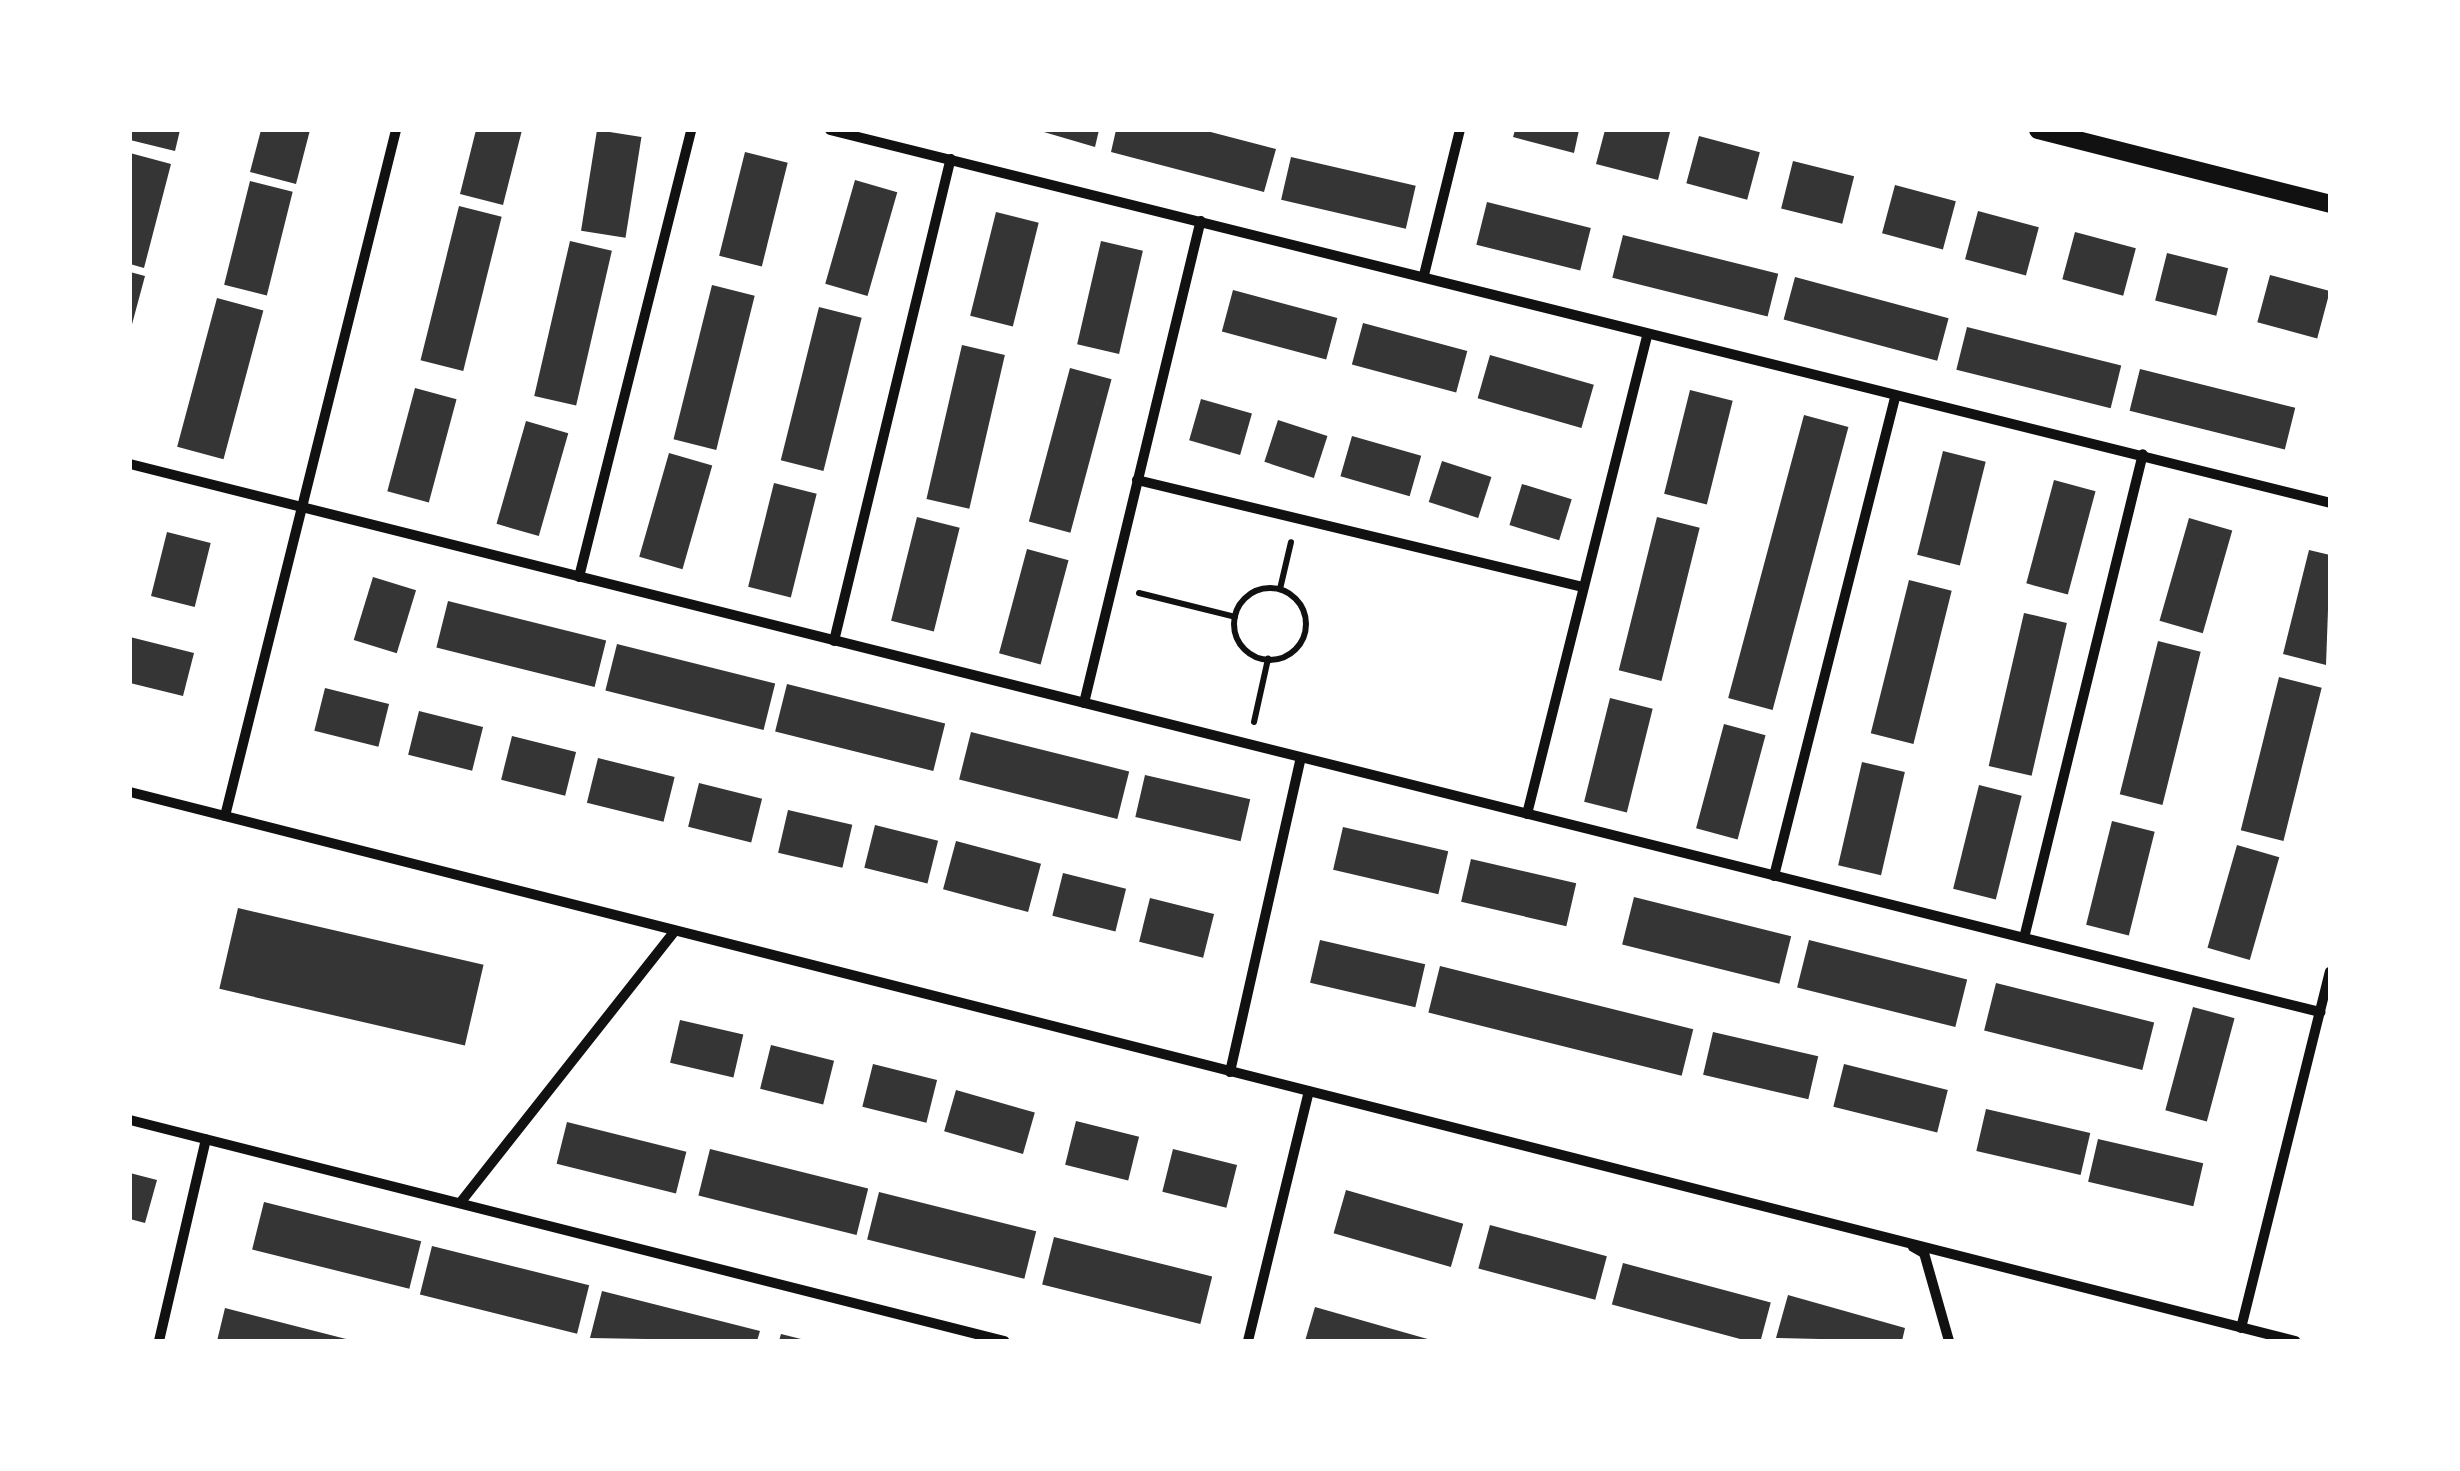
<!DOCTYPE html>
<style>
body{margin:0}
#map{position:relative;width:2460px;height:1471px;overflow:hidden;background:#fff;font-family:"PT Sans",sans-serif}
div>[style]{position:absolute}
.building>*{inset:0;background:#353535;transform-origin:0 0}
.path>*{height:6px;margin:-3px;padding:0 3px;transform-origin:3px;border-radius:3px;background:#111}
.path>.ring{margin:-3px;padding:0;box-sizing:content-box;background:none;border:6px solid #111;border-radius:50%}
.minor>*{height:10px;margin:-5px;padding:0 5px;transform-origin:5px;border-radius:5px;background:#111}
.tertiary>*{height:18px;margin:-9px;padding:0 9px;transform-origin:9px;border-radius:9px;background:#111}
span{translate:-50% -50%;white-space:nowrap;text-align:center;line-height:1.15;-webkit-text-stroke:10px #fff;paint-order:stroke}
.frame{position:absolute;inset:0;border:132px solid #fff;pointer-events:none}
</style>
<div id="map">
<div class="building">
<div style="clip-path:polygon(130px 130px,180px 130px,175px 151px,130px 140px)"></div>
<div style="clip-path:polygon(261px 130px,310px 130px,296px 184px,250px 172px)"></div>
<div style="clip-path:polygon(476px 130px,522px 130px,503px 205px,460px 194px)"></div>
<div style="left:597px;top:130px;width:45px;height:102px;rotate:9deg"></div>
<div style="clip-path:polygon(1037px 130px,1099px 130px,1095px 147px)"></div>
<div style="clip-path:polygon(1116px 130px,1203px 130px,1276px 149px,1264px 192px,1111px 152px)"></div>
<div style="clip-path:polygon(1515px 130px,1579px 130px,1574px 153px,1513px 137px)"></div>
<div style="clip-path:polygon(1605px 130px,1670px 132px,1658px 180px,1596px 164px)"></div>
<div style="left:1699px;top:136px;width:63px;height:49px;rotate:15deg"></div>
<div style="left:745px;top:152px;width:44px;height:107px;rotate:14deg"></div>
<div style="clip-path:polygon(130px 153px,171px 164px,144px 268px,130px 264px)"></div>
<div style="left:1291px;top:157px;width:128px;height:44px;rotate:13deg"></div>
<div style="left:1793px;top:161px;width:63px;height:49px;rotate:14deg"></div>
<div style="left:855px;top:180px;width:44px;height:108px;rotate:16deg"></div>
<div style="left:250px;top:181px;width:44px;height:107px;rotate:14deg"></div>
<div style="left:1895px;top:185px;width:63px;height:50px;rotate:15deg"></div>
<div style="left:1487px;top:202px;width:107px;height:44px;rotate:14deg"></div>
<div style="left:459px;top:206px;width:44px;height:159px;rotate:14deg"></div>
<div style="left:1978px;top:211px;width:63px;height:50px;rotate:15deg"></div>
<div style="left:996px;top:212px;width:44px;height:107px;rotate:14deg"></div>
<div style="left:2075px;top:232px;width:63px;height:49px;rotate:15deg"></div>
<div style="left:1623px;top:235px;width:160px;height:44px;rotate:14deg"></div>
<div style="left:570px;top:241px;width:43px;height:159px;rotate:13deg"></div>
<div style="left:1101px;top:241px;width:43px;height:106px;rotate:13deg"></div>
<div style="left:2167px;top:253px;width:63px;height:49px;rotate:14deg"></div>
<div style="clip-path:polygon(130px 272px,145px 276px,131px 328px,130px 328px)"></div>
<div style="left:2270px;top:275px;width:62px;height:49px;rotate:15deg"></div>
<div style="left:1795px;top:277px;width:159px;height:44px;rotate:15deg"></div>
<div style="left:712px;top:285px;width:44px;height:159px;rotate:14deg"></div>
<div style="left:1233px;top:290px;width:108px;height:43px;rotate:15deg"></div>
<div style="left:217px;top:298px;width:48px;height:154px;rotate:15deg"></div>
<div style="left:819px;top:307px;width:44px;height:158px;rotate:14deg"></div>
<div style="left:1363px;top:323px;width:108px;height:43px;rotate:15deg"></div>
<div style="left:1967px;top:327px;width:159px;height:44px;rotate:14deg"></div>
<div style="left:962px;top:345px;width:44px;height:158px;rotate:13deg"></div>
<div style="left:1490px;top:355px;width:108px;height:45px;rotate:16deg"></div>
<div style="left:1070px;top:368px;width:43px;height:159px;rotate:15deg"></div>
<div style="left:2140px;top:369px;width:160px;height:43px;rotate:14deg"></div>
<div style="left:415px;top:388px;width:43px;height:107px;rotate:15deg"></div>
<div style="left:1690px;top:390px;width:44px;height:107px;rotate:14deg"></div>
<div style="left:1201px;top:399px;width:53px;height:43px;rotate:16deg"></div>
<div style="left:1804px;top:415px;width:46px;height:293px;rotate:15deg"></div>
<div style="left:1278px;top:420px;width:52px;height:44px;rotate:18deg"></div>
<div style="left:526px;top:421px;width:44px;height:107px;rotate:16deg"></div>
<div style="left:1352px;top:436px;width:72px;height:42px;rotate:16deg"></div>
<div style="left:1943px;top:451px;width:44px;height:107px;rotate:14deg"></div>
<div style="left:669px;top:453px;width:45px;height:108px;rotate:16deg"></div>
<div style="left:1442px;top:461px;width:52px;height:43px;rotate:18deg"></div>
<div style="left:2054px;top:480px;width:43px;height:107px;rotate:15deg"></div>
<div style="left:774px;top:483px;width:44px;height:107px;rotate:14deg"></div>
<div style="left:1522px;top:484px;width:52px;height:43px;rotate:17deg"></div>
<div style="left:917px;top:517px;width:44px;height:107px;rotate:14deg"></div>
<div style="left:1657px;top:517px;width:44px;height:158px;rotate:14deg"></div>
<div style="left:2189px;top:518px;width:45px;height:107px;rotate:16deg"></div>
<div style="left:167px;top:532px;width:45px;height:66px;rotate:14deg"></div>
<div style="left:1027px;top:549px;width:43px;height:108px;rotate:15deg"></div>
<div style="clip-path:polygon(2309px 550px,2330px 555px,2326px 665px,2283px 654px)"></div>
<div style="left:373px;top:577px;width:45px;height:66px;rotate:17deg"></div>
<div style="left:1909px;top:580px;width:44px;height:158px;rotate:14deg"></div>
<div style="left:448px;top:601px;width:163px;height:48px;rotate:14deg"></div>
<div style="left:2024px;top:613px;width:44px;height:157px;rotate:13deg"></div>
<div style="clip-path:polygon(130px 637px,194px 653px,183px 696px,130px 683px)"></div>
<div style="left:2158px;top:641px;width:44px;height:158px;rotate:14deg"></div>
<div style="left:617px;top:644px;width:163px;height:48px;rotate:14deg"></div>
<div style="left:2279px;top:677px;width:44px;height:158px;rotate:14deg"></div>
<div style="left:787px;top:684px;width:163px;height:49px;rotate:14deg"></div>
<div style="left:325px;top:688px;width:66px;height:44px;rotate:14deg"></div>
<div style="left:1610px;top:698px;width:44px;height:107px;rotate:14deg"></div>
<div style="left:419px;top:711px;width:66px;height:45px;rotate:14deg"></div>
<div style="left:1724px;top:724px;width:43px;height:108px;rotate:15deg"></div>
<div style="left:971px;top:732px;width:163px;height:49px;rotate:14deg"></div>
<div style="left:512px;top:736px;width:66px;height:45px;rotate:14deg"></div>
<div style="left:598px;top:758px;width:79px;height:46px;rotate:14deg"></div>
<div style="left:1862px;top:762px;width:44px;height:106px;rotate:13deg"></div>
<div style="left:1145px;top:775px;width:108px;height:43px;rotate:13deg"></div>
<div style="left:699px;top:783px;width:65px;height:45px;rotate:14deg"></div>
<div style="left:1979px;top:785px;width:44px;height:107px;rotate:14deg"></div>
<div style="left:788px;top:810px;width:66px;height:44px;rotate:13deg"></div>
<div style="left:2112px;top:821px;width:44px;height:107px;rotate:14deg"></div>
<div style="left:875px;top:825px;width:65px;height:44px;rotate:14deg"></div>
<div style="left:1343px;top:827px;width:108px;height:44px;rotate:13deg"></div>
<div style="left:956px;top:841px;width:88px;height:50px;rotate:15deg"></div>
<div style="left:2237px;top:845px;width:44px;height:107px;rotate:16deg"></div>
<div style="left:1471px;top:859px;width:108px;height:44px;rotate:13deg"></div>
<div style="left:1063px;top:873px;width:65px;height:44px;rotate:14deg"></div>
<div style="left:1634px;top:897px;width:162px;height:49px;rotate:14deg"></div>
<div style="left:1150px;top:898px;width:66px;height:45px;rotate:14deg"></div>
<div style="left:238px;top:908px;width:252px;height:83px;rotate:13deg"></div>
<div style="left:1320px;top:940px;width:108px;height:44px;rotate:13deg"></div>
<div style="left:1809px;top:940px;width:163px;height:49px;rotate:14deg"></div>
<div style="left:1440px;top:966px;width:261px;height:48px;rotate:14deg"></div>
<div style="left:1996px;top:983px;width:163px;height:49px;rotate:14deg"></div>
<div style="left:2193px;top:1007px;width:43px;height:107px;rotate:15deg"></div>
<div style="left:680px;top:1020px;width:65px;height:44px;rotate:13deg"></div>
<div style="left:1713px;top:1032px;width:108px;height:44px;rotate:13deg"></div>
<div style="left:771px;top:1045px;width:65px;height:45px;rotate:14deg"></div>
<div style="left:873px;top:1064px;width:66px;height:44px;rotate:14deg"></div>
<div style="left:1844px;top:1064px;width:107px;height:44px;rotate:14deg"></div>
<div style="left:956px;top:1090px;width:82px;height:43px;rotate:16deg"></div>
<div style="left:1986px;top:1109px;width:107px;height:43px;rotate:13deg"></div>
<div style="left:1076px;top:1121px;width:65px;height:45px;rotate:14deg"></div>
<div style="left:567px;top:1122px;width:123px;height:43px;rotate:14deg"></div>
<div style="left:2098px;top:1139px;width:108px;height:44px;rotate:13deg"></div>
<div style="left:710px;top:1149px;width:163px;height:48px;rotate:14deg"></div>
<div style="left:1173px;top:1149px;width:66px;height:44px;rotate:14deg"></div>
<div style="clip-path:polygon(130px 1173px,157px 1180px,145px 1223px,130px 1219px)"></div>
<div style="left:1346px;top:1190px;width:122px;height:45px;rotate:16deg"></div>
<div style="left:879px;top:1192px;width:162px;height:49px;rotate:14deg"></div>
<div style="left:264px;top:1202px;width:162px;height:49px;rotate:14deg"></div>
<div style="left:1490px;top:1225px;width:121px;height:45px;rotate:15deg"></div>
<div style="left:1054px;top:1237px;width:163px;height:49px;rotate:14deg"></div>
<div style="left:432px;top:1246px;width:162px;height:50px;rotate:14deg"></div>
<div style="left:1623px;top:1263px;width:153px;height:43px;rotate:15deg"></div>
<div style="clip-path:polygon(602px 1291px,760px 1331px,757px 1341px,590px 1338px)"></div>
<div style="clip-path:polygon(1788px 1295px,1905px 1328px,1902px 1341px,1776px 1338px)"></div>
<div style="clip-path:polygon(1315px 1307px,1431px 1340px,1431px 1341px,1305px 1341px)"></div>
<div style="clip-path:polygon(225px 1308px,350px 1340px,350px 1341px,217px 1341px)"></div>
<div style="clip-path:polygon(781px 1334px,805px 1340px,805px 1341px,779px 1341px)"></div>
</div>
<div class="path">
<div class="ring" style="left:1234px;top:588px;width:66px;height:66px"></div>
<div style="left:1280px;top:589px;width:48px;rotate:-76.8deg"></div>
<div style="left:1139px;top:593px;width:99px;rotate:14deg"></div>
<div style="left:1254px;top:722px;width:65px;rotate:-77.5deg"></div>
</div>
<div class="minor">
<div style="left:830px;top:130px;width:1546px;rotate:13.96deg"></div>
<div style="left:1424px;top:275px;width:149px;rotate:-76.1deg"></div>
<div style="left:130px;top:464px;width:2258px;rotate:14.05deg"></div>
<div style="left:1137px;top:480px;width:459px;rotate:13.5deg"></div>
<div style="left:579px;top:577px;width:461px;rotate:-75.9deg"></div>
<div style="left:834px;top:641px;width:496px;rotate:-76.4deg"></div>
<div style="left:1084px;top:703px;width:496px;rotate:-76.4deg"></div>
<div style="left:130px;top:792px;width:2234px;rotate:14.23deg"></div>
<div style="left:1527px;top:814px;width:493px;rotate:-75.9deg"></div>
<div style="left:225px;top:816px;width:707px;rotate:-76deg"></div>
<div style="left:1774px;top:876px;width:494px;rotate:-75.8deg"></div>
<div style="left:2024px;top:938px;width:498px;rotate:-76.2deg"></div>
<div style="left:1230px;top:1072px;width:322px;rotate:-77.3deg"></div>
<div style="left:130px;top:1120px;width:902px;rotate:14.19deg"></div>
<div style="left:460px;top:1203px;width:347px;rotate:-51.7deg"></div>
<div style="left:1913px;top:1247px;width:13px;rotate:29deg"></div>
<div style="left:1924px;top:1253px;width:91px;rotate:74.1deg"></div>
<div style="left:2241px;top:1328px;width:367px;rotate:-76deg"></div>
<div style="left:159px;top:1341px;width:207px;rotate:-76.9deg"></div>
<div style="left:1248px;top:1341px;width:257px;rotate:-76.3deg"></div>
</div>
<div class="tertiary">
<div style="left:2038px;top:130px;width:301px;rotate:14.2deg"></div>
</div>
<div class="frame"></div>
</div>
